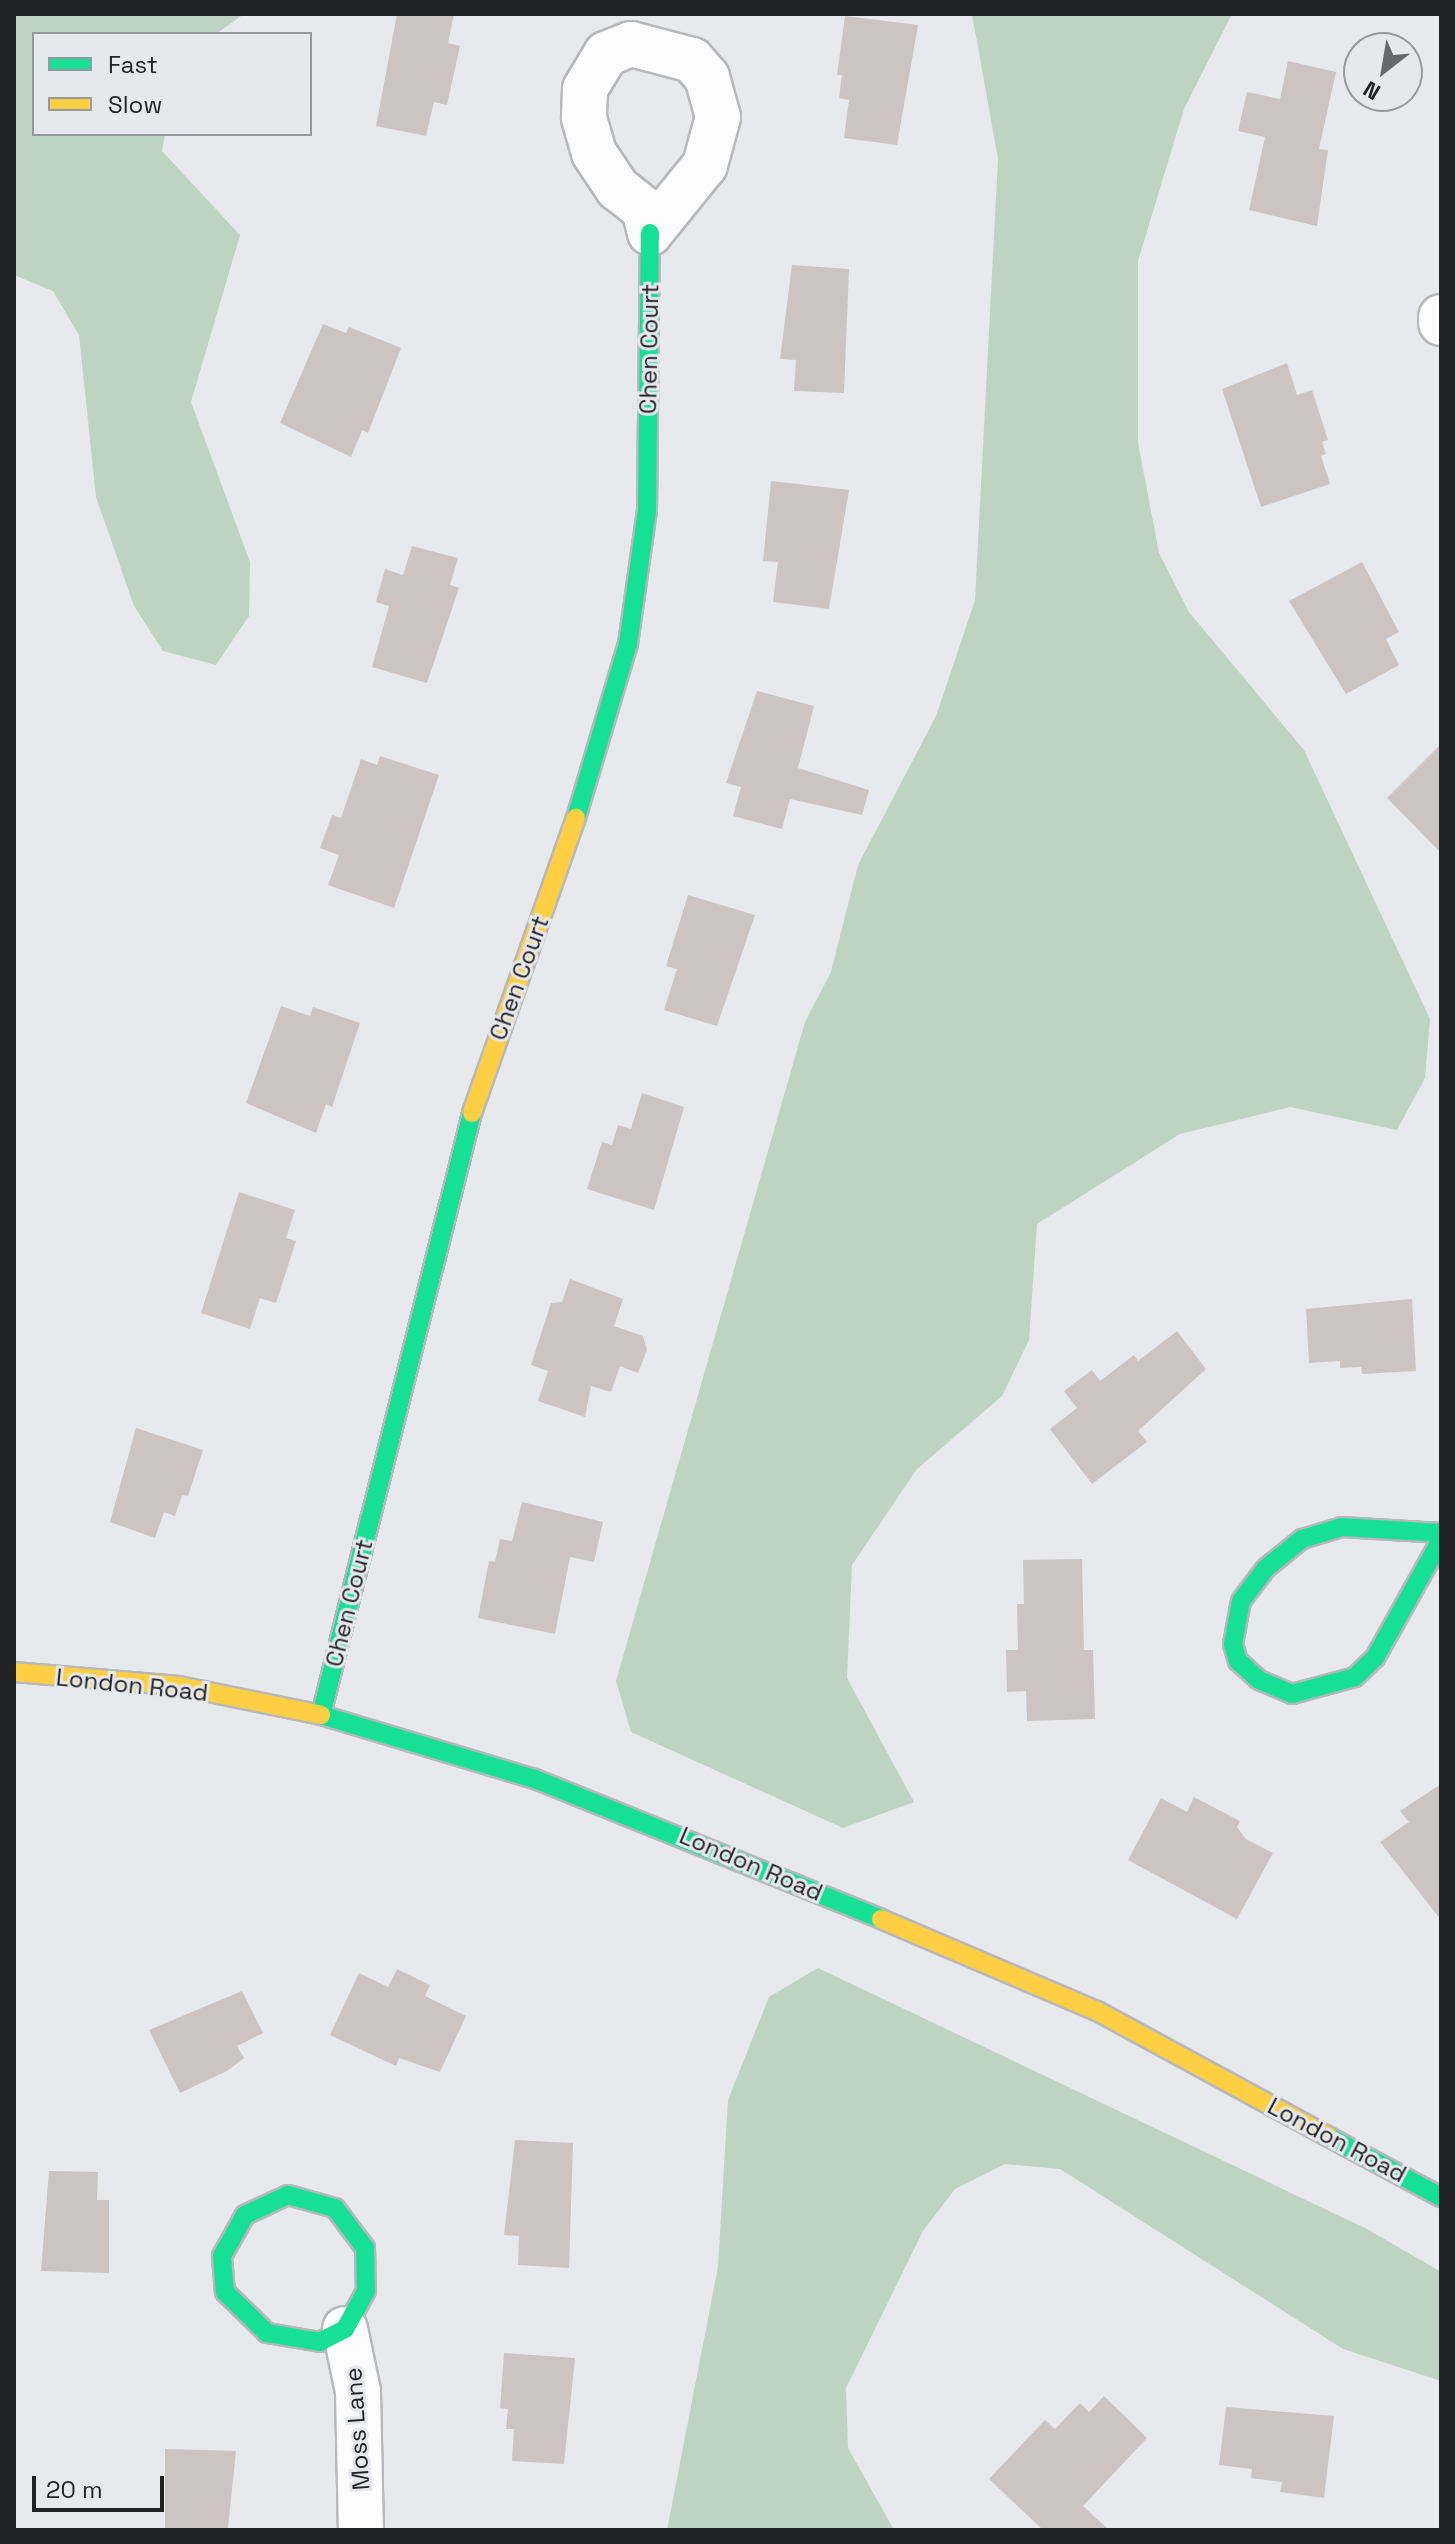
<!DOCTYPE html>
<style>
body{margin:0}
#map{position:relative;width:1455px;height:2544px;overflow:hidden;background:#e8e9ed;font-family:"Space Grotesk",sans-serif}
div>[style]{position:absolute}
.forest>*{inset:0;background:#bed3c2}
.building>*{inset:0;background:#ccc4c2}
.roads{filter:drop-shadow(2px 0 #b6b8ba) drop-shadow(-2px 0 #b6b8ba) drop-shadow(0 2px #b6b8ba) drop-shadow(0 -2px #b6b8ba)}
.street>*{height:44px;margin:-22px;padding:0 22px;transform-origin:22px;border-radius:22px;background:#fcfcfc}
.fast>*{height:18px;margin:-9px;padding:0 9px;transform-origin:9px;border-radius:9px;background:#16e098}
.slow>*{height:18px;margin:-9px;padding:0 9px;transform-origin:9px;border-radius:9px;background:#ffcf43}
span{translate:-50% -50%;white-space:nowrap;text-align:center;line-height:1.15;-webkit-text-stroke:6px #e7e8ee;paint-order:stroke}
.street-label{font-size:24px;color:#222325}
.frame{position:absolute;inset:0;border:16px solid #222325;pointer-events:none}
.legend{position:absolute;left:32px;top:32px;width:280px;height:104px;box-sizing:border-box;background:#e7e8ee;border:2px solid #98999e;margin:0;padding:10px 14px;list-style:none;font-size:24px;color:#222325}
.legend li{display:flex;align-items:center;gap:16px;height:40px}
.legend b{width:40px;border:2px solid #98999e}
.north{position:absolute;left:1343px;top:32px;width:80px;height:80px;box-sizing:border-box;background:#e7e8ee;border:2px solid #98999e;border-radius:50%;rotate:211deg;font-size:22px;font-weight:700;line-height:32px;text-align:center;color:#222325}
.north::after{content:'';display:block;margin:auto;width:28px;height:36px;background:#67686b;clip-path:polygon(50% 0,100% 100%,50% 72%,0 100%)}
.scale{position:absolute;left:32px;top:2476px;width:132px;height:36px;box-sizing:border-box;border:4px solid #222325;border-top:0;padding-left:10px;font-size:24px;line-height:28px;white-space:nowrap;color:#222325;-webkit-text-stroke:6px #e7e8ee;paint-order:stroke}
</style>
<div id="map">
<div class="forest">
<div style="clip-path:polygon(14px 14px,244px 14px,216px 34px,34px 34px,34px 134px,165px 134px,162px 151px,240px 235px,191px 402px,250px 562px,249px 616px,216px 665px,163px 651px,134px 606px,96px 497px,79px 335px,53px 291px,14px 275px)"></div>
<div style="clip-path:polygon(972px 14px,1232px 14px,1184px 109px,1138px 261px,1138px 443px,1159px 553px,1189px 612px,1304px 750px,1430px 1019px,1425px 1078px,1397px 1130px,1290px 1107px,1180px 1134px,1037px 1224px,1029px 1340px,1002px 1396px,917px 1469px,852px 1565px,847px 1678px,914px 1802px,843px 1828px,631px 1732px,616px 1681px,805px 1022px,831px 972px,858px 865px,936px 716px,975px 600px,998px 159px)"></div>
<div style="clip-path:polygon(818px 1968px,1367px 2229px,1441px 2272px,1441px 2381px,1343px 2349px,1060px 2169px,1005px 2164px,955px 2189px,923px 2231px,846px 2388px,848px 2448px,894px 2530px,667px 2530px,718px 2267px,728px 2100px,769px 1997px)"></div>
</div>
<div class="building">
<div style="clip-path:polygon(397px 14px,454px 14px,448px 43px,460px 46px,447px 105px,434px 102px,426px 136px,376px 126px)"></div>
<div style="clip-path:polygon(845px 16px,918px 25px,897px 145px,844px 138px,849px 100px,839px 98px,842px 75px,837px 75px)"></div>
<div style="clip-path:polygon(1288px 61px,1336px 72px,1319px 149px,1328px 150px,1317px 226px,1249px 210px,1265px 137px,1238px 131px,1247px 92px,1280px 99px)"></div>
<div style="clip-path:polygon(792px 265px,849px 269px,844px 393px,794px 391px,796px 360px,780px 359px)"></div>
<div style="clip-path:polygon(323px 324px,346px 333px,349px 327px,401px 348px,368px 433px,362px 430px,351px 457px,280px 423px)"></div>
<div style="clip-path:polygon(1287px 363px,1297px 395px,1312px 390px,1328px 440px,1322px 442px,1326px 454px,1321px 456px,1330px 484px,1261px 507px,1222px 389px)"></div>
<div style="clip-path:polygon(771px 481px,849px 490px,829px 609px,773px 602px,778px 562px,763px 561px)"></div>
<div style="clip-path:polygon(412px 546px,458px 558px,450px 585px,459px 588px,427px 683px,372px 667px,389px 606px,376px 602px,385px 569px,403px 575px)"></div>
<div style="clip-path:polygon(1362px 562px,1399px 632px,1386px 639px,1399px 665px,1346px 694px,1289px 601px)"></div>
<div style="clip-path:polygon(757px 691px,814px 706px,798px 768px,869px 790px,862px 815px,790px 799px,782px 829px,733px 816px,741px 787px,726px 783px)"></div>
<div style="clip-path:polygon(1441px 744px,1441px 853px,1387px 798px)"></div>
<div style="clip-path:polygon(380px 756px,439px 775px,394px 908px,328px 885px,339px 855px,320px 848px,332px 815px,341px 818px,361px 759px,377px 765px)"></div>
<div style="clip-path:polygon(688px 895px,755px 915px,717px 1026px,664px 1010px,677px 969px,666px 966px)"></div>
<div style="clip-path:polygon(281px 1006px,310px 1016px,313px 1007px,360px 1023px,332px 1107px,326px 1104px,316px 1133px,246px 1103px)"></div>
<div style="clip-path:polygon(642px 1093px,684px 1107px,654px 1210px,587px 1189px,602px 1142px,612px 1145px,618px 1125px,631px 1129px)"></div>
<div style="clip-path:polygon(239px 1192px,295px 1210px,286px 1238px,296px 1241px,276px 1303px,260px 1298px,250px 1329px,201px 1313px)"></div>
<div style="clip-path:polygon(570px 1279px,623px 1299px,614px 1326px,643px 1336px,647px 1350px,638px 1373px,620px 1366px,611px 1392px,591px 1386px,585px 1417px,538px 1401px,548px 1371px,531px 1365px,551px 1303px,562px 1302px)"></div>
<div style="clip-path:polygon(1412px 1299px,1416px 1371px,1362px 1374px,1361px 1367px,1340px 1368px,1340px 1361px,1309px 1363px,1306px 1309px)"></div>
<div style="clip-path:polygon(1177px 1331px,1206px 1369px,1138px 1431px,1147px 1442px,1092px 1484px,1050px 1429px,1077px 1408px,1064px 1391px,1092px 1370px,1100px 1381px,1134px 1355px,1138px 1361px)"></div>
<div style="clip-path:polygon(136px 1428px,203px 1450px,188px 1496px,182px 1495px,175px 1516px,164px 1512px,155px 1538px,110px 1522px)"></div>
<div style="clip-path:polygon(522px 1502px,603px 1522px,594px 1562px,570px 1557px,555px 1634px,478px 1618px,489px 1561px,495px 1562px,500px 1539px,512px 1541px)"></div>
<div style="clip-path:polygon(1082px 1559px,1084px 1650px,1093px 1650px,1095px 1719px,1027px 1721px,1026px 1691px,1007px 1692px,1006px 1650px,1018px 1650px,1017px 1604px,1024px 1604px,1023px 1560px)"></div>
<div style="clip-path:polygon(1441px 1784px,1441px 1920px,1380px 1842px,1409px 1822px,1400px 1811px)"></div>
<div style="clip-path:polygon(1194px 1797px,1240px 1821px,1237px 1827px,1246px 1839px,1273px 1853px,1237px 1919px,1128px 1860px,1161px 1798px,1187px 1812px)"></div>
<div style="clip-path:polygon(397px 1969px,430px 1985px,425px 1996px,466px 2016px,440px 2072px,399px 2058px,396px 2066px,330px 2035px,359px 1973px,388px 1987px)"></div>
<div style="clip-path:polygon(242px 1991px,263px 2033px,237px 2046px,244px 2058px,227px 2071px,180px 2093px,149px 2030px)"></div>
<div style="clip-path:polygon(515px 2140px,573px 2143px,569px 2268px,518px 2265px,519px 2236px,504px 2235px)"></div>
<div style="clip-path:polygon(49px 2171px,98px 2172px,97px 2200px,109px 2200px,109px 2273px,41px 2271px)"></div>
<div style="clip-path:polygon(504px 2353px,575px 2358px,564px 2464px,512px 2461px,514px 2429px,506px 2429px,508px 2409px,500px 2408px)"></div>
<div style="clip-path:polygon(1104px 2396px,1147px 2438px,1083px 2506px,1109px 2530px,1043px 2530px,989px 2479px,1045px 2420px,1055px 2429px,1080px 2403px,1089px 2412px)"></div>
<div style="clip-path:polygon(1226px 2407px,1334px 2416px,1324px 2498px,1280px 2492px,1282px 2482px,1251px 2478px,1252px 2469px,1219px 2465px)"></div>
<div style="clip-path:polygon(165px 2449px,236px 2451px,228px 2528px,165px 2530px)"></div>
</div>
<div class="roads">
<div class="street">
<div style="left:631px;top:44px;width:63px;rotate:14.7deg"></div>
<div style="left:692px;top:60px;width:23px;rotate:49deg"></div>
<div style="left:707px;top:77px;width:41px;rotate:74.6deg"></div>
<div style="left:718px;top:117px;width:50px;rotate:105.2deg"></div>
<div style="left:705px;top:165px;width:87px;rotate:129deg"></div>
<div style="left:650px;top:233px;width:25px;rotate:-104deg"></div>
<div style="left:644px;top:209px;width:33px;rotate:-142deg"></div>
<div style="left:618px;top:189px;width:43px;rotate:-123.7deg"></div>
<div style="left:594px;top:153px;width:37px;rotate:-106deg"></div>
<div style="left:584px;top:117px;width:28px;rotate:-88deg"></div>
<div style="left:585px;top:89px;width:41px;rotate:-59deg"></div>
<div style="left:606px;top:54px;width:27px;rotate:-22deg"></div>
<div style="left:1441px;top:317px;width:6px;rotate:90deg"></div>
<div style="left:345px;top:2329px;width:63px;rotate:78.2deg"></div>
<div style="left:358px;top:2391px;width:139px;rotate:88.8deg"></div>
</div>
<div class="fast">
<div style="left:576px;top:818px;width:182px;rotate:-73.4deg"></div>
<div style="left:628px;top:644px;width:134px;rotate:-81.9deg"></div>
<div style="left:647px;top:511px;width:278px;rotate:-89.4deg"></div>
<div style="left:1441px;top:1533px;width:99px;rotate:-176.5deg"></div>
<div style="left:1342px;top:1527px;width:42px;rotate:163.3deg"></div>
<div style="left:1302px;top:1539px;width:46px;rotate:141.1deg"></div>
<div style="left:1266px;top:1568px;width:41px;rotate:127.1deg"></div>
<div style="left:1241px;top:1601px;width:44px;rotate:100.5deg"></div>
<div style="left:1233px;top:1644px;width:18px;rotate:74deg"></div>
<div style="left:1238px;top:1661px;width:28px;rotate:42deg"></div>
<div style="left:1259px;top:1680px;width:36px;rotate:23deg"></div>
<div style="left:1292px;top:1694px;width:65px;rotate:-15.1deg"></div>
<div style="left:1355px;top:1677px;width:28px;rotate:-44deg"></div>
<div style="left:1375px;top:1658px;width:135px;rotate:-60.8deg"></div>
<div style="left:321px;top:1715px;width:223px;rotate:16.7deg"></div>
<div style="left:535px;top:1779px;width:373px;rotate:22deg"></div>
<div style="left:321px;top:1715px;width:621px;rotate:-75.92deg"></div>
<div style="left:1329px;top:2137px;width:127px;rotate:28.2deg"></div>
<div style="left:288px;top:2195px;width:49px;rotate:15.5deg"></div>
<div style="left:335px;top:2208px;width:50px;rotate:53.1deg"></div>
<div style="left:365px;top:2248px;width:43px;rotate:88.7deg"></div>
<div style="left:366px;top:2291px;width:43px;rotate:118.9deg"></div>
<div style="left:345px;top:2329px;width:28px;rotate:153deg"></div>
<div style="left:320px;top:2342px;width:54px;rotate:-170.4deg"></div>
<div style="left:267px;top:2333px;width:59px;rotate:-135.7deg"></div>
<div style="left:225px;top:2292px;width:36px;rotate:-95deg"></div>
<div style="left:222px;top:2256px;width:47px;rotate:-60.7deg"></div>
<div style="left:245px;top:2215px;width:47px;rotate:-24.9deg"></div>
</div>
<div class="slow">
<div style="left:472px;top:1113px;width:313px;rotate:-70.6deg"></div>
<div style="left:14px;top:1672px;width:166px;rotate:4.8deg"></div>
<div style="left:179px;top:1686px;width:145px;rotate:11.5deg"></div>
<div style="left:881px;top:1919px;width:235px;rotate:23.1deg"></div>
<div style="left:1097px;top:2011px;width:264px;rotate:28.5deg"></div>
</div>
</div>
<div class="street-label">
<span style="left:649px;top:349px;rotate:-89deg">Chen Court</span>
<span style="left:519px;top:978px;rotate:-70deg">Chen Court</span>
<span style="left:349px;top:1603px;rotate:-76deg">Chen Court</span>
<span style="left:132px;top:1685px;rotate:6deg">London Road</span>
<span style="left:751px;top:1864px;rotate:23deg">London Road</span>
<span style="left:1337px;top:2140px;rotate:28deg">London Road</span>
<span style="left:357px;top:2429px;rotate:-94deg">Moss Lane</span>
</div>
<div class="frame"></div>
<ul class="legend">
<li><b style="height:10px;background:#16e098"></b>Fast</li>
<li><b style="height:10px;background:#ffcf43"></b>Slow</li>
</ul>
<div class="north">N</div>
<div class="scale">20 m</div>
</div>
